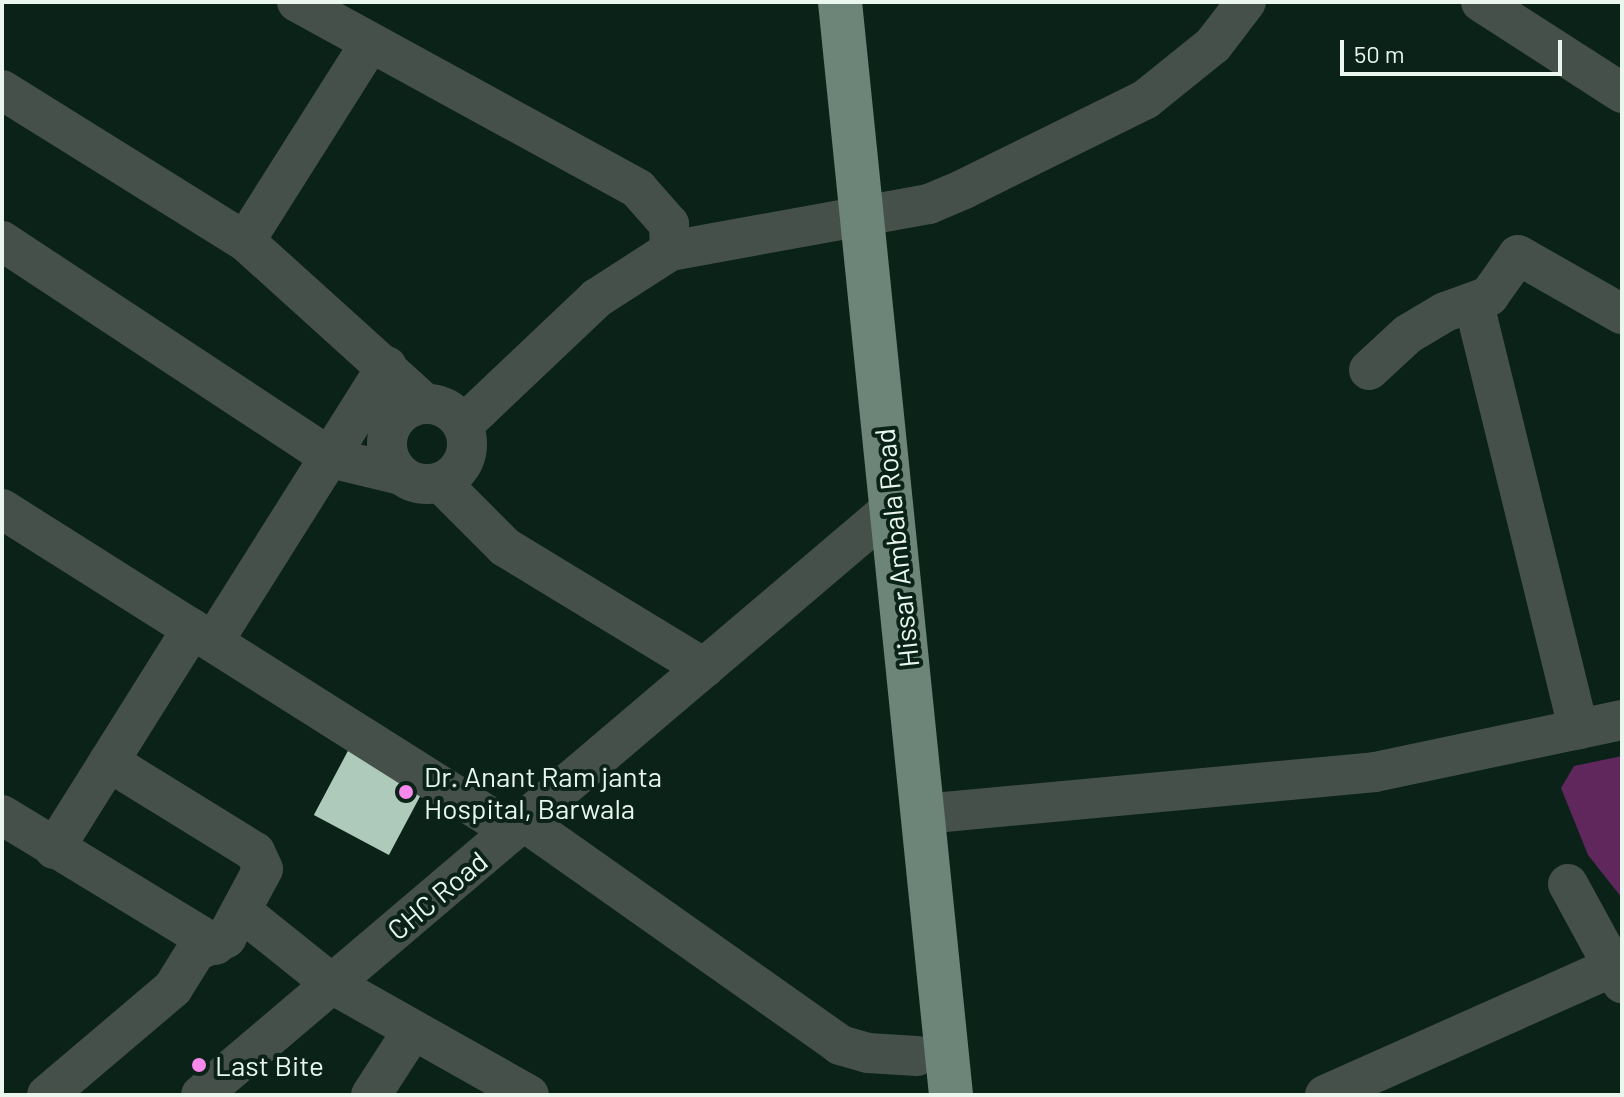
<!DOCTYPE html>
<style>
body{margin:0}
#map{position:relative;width:1624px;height:1097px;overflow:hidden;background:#0a2218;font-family:Barlow,sans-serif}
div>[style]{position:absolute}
.water>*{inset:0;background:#5f275b}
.building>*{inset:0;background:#aecabb;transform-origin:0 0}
.minor>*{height:40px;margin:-20px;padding:0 20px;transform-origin:20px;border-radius:20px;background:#46504b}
.minor>.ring{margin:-20px;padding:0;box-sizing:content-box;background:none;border:40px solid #46504b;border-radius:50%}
.major>*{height:44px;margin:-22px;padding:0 22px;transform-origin:22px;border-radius:22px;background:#6d8478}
.dots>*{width:22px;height:22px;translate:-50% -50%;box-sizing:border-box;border:4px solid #0a2218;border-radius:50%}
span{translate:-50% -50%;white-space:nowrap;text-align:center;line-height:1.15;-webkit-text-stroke:8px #0a2218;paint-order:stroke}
.street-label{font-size:28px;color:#e9f7ef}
.poi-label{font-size:28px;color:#e9f7ef}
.left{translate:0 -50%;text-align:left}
.frame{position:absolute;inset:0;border:4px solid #e9f7ef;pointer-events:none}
.scale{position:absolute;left:1340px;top:40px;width:222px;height:36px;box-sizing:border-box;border:4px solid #e9f7ef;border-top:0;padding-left:10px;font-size:24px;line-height:28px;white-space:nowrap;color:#e9f7ef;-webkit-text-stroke:6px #0a2218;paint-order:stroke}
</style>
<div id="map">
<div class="water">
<div style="clip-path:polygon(1622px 756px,1622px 898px,1588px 855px,1561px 788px,1574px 766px)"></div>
</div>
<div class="building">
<div style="left:350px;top:747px;width:85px;height:77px;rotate:28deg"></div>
</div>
<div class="minor">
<div style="left:297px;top:2px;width:389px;rotate:28.7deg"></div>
<div style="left:638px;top:189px;width:47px;rotate:48.5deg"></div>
<div style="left:669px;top:224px;width:27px;rotate:88deg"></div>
<div style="left:1481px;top:2px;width:168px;rotate:32.8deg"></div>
<div style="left:2px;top:90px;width:286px;rotate:31.9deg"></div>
<div style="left:245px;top:241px;width:241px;rotate:42.1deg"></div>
<div style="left:2px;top:241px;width:394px;rotate:33.4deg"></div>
<div style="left:331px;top:458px;width:68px;rotate:13.6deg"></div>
<div style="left:245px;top:241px;width:232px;rotate:-57.7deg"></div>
<div style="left:1474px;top:304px;width:438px;rotate:76.2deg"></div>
<div style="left:1369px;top:370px;width:53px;rotate:-42.7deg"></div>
<div style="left:1408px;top:334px;width:43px;rotate:-30.7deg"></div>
<div style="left:1445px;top:312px;width:47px;rotate:-20deg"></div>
<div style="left:1489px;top:296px;width:50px;rotate:-54.7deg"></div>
<div style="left:1518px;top:255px;width:120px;rotate:29.6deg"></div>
<div class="ring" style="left:387px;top:404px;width:40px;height:40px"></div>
<div style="left:463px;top:425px;width:185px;rotate:-43.5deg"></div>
<div style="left:597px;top:298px;width:87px;rotate:-32.8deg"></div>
<div style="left:670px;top:251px;width:263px;rotate:-10.3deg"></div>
<div style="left:929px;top:204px;width:38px;rotate:-23deg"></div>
<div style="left:964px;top:189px;width:203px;rotate:-26.3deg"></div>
<div style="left:1146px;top:99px;width:86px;rotate:-38.9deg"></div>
<div style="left:1213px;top:45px;width:54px;rotate:-52.5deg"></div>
<div style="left:441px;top:483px;width:91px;rotate:45deg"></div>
<div style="left:505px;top:547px;width:233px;rotate:31.3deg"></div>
<div style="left:2px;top:509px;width:603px;rotate:32.27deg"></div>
<div style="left:213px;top:642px;width:326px;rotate:-57.8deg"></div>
<div style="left:923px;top:814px;width:454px;rotate:-5.3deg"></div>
<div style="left:1375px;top:772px;width:252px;rotate:-11.9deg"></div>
<div style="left:2px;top:815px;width:250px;rotate:31.3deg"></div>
<div style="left:523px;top:821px;width:388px;rotate:35.2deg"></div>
<div style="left:840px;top:1045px;width:29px;rotate:16deg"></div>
<div style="left:868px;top:1053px;width:49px;rotate:3.5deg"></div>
<div style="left:54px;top:849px;width:260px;rotate:-57.9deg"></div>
<div style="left:1568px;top:884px;width:113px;rotate:61.4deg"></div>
<div style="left:241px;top:911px;width:117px;rotate:38.7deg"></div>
<div style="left:332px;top:984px;width:226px;rotate:29.4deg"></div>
<div style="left:47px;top:1095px;width:165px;rotate:-40.3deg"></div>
<div style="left:173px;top:988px;width:44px;rotate:-58.1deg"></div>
<div style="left:196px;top:951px;width:33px;rotate:-23deg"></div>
<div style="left:226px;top:938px;width:78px;rotate:-61.8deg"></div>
<div style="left:263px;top:869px;width:19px;rotate:-115deg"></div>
<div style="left:255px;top:852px;width:172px;rotate:-148.3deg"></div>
<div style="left:201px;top:1095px;width:907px;rotate:-40.35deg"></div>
<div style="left:371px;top:1095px;width:77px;rotate:-57.1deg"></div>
<div style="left:1325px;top:1095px;width:315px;rotate:-24deg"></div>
</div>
<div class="major">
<div style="left:840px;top:2px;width:1099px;rotate:84.2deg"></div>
</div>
<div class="dots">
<div style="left:406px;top:792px;background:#f788ec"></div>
<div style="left:199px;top:1065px;background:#f788ec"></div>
</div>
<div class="street-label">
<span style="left:896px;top:548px;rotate:-96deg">Hissar Ambala Road</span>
<span style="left:437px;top:895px;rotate:-40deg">CHC Road</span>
</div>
<div class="poi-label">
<span class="left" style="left:424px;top:792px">Dr. Anant Ram janta<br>Hospital, Barwala</span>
<span class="left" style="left:215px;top:1065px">Last Bite</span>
</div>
<div class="frame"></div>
<div class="scale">50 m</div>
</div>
